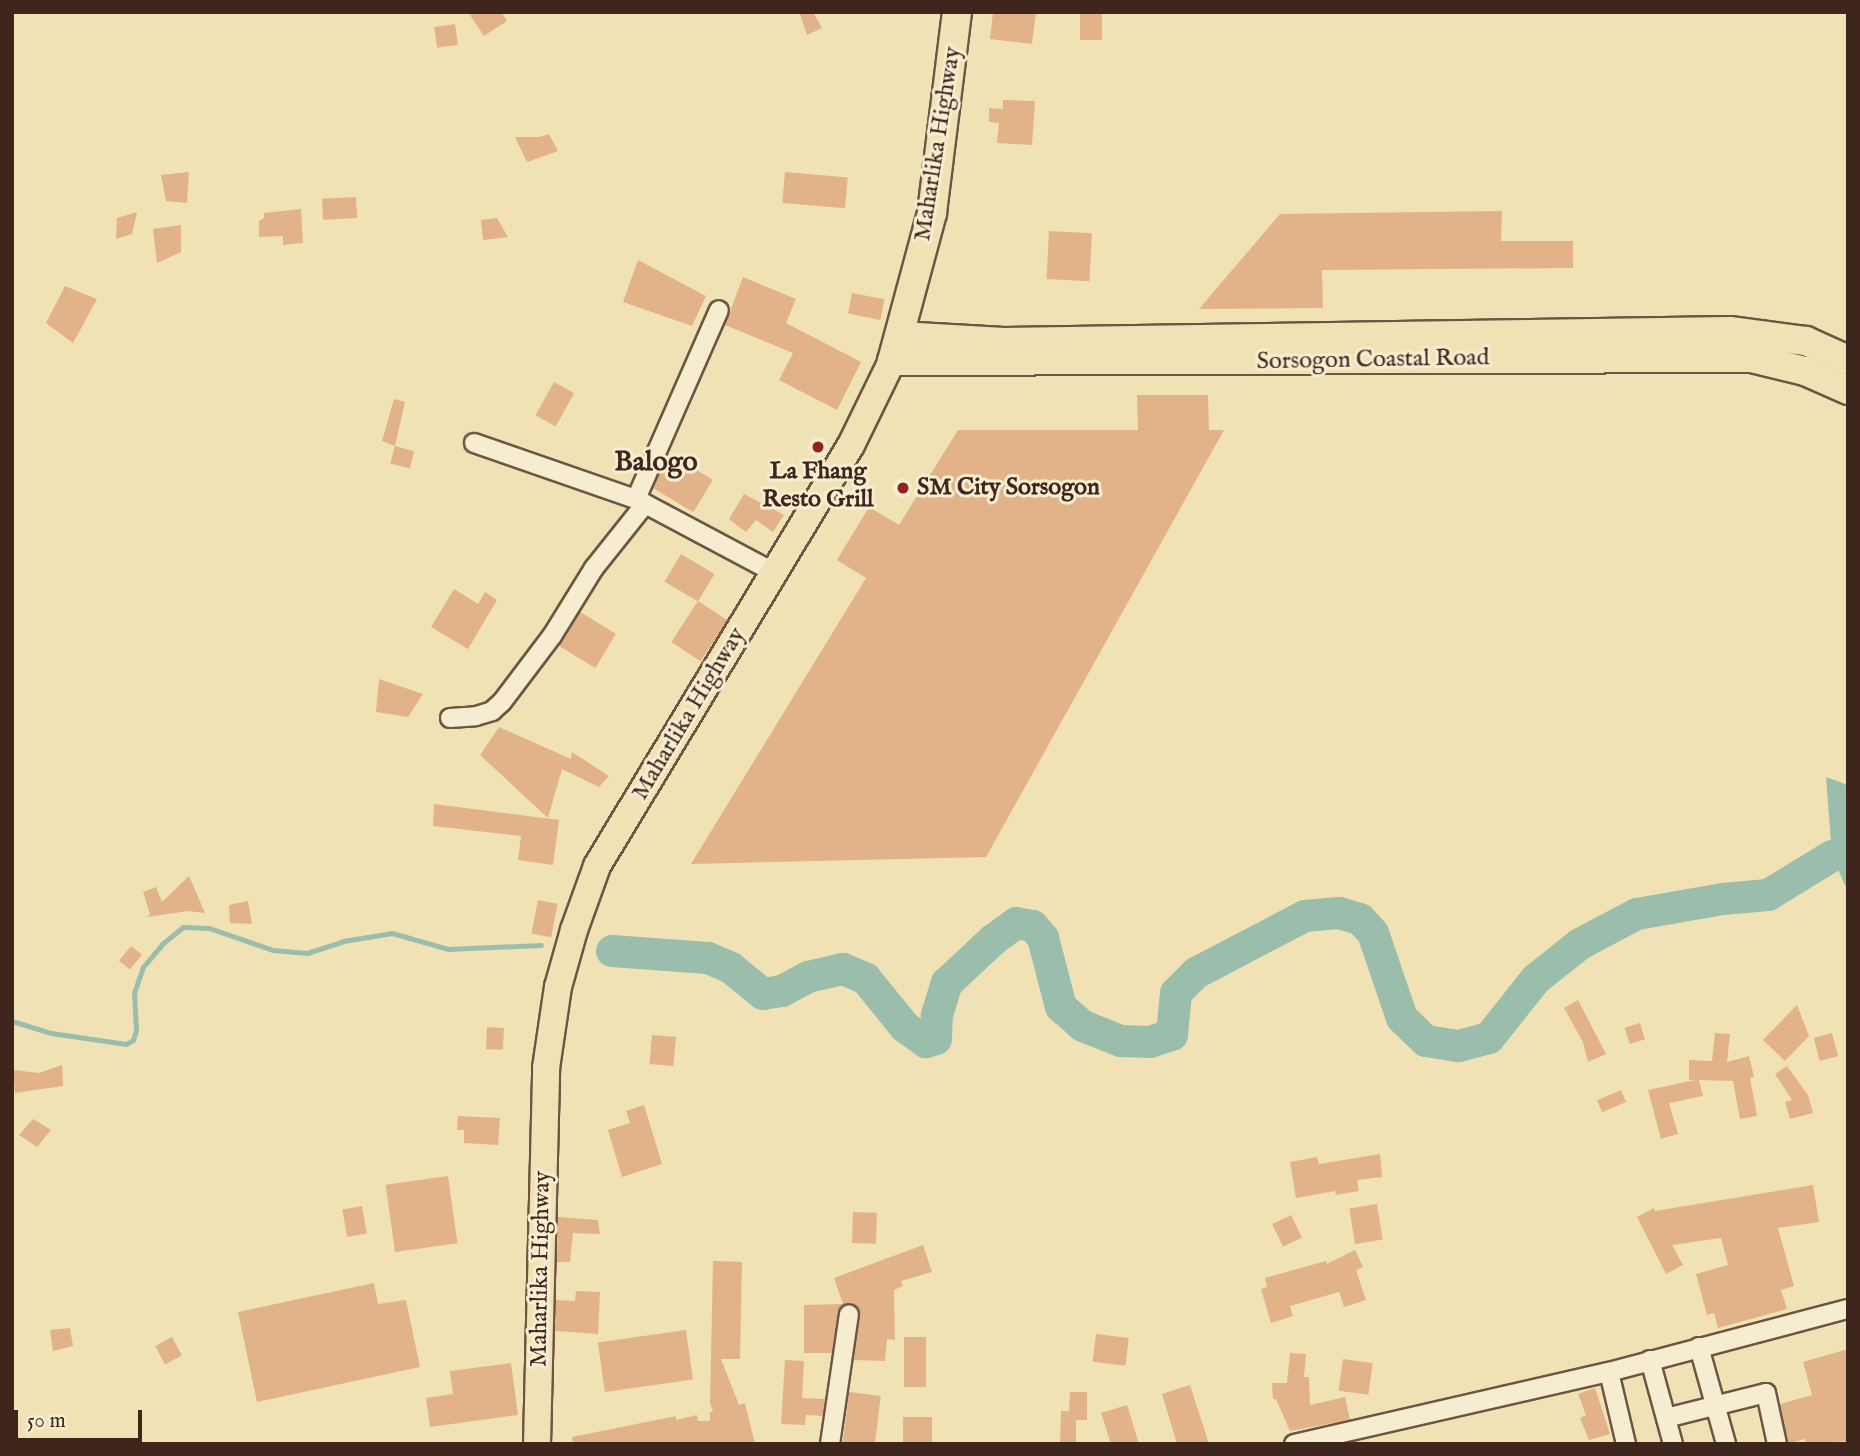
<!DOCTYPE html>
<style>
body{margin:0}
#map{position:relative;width:1860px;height:1456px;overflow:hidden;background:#f1e2b6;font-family:"IM FELL English",serif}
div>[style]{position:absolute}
.water>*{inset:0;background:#9bbeac}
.stream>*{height:5px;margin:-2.5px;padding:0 2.5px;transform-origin:2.5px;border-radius:2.5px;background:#9bbeac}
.river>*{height:32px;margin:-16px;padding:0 16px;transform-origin:16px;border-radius:16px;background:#9bbeac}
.building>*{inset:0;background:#e2b288;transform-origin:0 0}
.roads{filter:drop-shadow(2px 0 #6c5543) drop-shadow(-2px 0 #6c5543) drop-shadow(0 2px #6c5543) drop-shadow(0 -2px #6c5543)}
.minor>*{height:18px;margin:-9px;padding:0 9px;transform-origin:9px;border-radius:9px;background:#f6ecd0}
.primary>*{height:26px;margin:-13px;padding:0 13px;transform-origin:13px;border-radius:13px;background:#f1e2b6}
.trunk>*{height:28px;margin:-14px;padding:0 14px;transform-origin:14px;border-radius:14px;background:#f1e2b6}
.dots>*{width:19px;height:19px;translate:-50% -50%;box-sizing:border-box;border:4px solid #f6ecd0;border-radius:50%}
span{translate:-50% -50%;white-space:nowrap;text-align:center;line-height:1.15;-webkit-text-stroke:6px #f6ecd0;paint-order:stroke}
.street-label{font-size:24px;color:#3f261d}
.poi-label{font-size:24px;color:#3f261d;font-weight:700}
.left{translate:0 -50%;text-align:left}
.quarter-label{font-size:28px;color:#3f261d;font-weight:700}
.frame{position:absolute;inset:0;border:14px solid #3f261d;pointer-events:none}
.scale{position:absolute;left:14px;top:1410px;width:128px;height:32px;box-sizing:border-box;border:4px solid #3f261d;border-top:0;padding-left:9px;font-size:21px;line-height:24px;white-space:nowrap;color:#3f261d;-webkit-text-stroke:5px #f6ecd0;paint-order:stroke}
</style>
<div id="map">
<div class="water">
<div style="clip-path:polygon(1826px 777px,1848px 785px,1848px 892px,1832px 856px)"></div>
</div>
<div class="stream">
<div style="left:12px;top:1021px;width:41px;rotate:17.1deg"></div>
<div style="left:51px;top:1033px;width:76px;rotate:8.3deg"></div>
<div style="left:126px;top:1044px;width:8px;rotate:-30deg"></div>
<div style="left:133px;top:1040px;width:10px;rotate:-73deg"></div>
<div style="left:136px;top:1030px;width:37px;rotate:-93deg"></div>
<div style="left:134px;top:993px;width:28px;rotate:-71deg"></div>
<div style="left:143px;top:967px;width:30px;rotate:-50deg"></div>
<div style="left:162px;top:944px;width:27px;rotate:-39deg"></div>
<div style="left:183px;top:927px;width:26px;rotate:2deg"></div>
<div style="left:209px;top:928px;width:68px;rotate:19deg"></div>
<div style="left:273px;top:950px;width:34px;rotate:5deg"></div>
<div style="left:307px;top:953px;width:38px;rotate:-18deg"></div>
<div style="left:343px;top:941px;width:50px;rotate:-9.3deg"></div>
<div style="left:392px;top:933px;width:58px;rotate:15.9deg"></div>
<div style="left:448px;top:949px;width:93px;rotate:-2.5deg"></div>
</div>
<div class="river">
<div style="left:612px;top:951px;width:96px;rotate:4.2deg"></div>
<div style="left:708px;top:958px;width:25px;rotate:23deg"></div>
<div style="left:731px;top:968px;width:41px;rotate:39.1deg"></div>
<div style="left:763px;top:994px;width:19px;rotate:-9deg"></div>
<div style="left:782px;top:991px;width:30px;rotate:-28deg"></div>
<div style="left:808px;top:977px;width:36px;rotate:-13deg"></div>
<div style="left:843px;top:969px;width:25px;rotate:23deg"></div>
<div style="left:866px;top:979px;width:62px;rotate:50.9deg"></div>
<div style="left:905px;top:1027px;width:26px;rotate:36deg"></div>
<div style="left:926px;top:1042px;width:10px;rotate:-17deg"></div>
<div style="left:936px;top:1039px;width:24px;rotate:-88deg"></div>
<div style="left:937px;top:1015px;width:34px;rotate:-73deg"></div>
<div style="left:947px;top:983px;width:63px;rotate:-43.1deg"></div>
<div style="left:993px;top:940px;width:29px;rotate:-36deg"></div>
<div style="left:1016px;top:923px;width:17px;rotate:10deg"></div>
<div style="left:1033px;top:926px;width:16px;rotate:50deg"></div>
<div style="left:1043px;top:938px;width:71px;rotate:75.4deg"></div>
<div style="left:1061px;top:1007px;width:29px;rotate:41deg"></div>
<div style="left:1083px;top:1026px;width:41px;rotate:21.5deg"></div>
<div style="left:1121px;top:1041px;width:29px;rotate:2deg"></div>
<div style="left:1150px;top:1042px;width:23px;rotate:-18deg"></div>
<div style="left:1172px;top:1035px;width:42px;rotate:-84.6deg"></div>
<div style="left:1176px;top:993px;width:28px;rotate:-45deg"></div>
<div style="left:1196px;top:973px;width:123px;rotate:-27.6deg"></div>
<div style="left:1305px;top:916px;width:34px;rotate:-5deg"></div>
<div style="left:1339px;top:913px;width:22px;rotate:16deg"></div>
<div style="left:1360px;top:919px;width:19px;rotate:47deg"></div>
<div style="left:1373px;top:933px;width:90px;rotate:71.2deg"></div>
<div style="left:1402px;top:1018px;width:33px;rotate:44deg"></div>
<div style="left:1426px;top:1041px;width:33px;rotate:9deg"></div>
<div style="left:1459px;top:1046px;width:31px;rotate:-15deg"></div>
<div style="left:1489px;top:1038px;width:75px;rotate:-51.5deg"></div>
<div style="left:1536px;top:979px;width:56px;rotate:-38.5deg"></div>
<div style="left:1580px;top:944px;width:64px;rotate:-27.8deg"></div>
<div style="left:1637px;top:914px;width:87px;rotate:-9.9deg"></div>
<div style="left:1723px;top:899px;width:45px;rotate:-5.1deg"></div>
<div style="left:1768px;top:895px;width:75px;rotate:-31.4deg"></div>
</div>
<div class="building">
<div style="clip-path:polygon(468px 12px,501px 12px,507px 21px,484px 36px)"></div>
<div style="clip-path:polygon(799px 12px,813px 12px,822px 28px,807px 35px)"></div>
<div style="clip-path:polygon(993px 12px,1036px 12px,1032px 44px,990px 39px)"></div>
<div style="left:1080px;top:12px;width:22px;height:28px"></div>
<div style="left:455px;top:24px;width:21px;height:21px;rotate:82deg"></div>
<div style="clip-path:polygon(1003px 100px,1035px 101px,1032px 145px,997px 143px,999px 123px,989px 122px,989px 108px,1003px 109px)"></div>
<div style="clip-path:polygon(549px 134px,558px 151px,527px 162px,515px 137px,539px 137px)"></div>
<div style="clip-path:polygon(189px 172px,187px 203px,166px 201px,161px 175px)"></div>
<div style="left:785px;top:172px;width:63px;height:31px;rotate:5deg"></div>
<div style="left:356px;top:197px;width:21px;height:34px;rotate:87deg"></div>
<div style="clip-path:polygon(301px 209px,303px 243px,283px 245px,283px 236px,259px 237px,259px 221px,264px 218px,264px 213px)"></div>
<div style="clip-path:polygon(1502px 211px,1501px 241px,1573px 241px,1573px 268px,1322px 270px,1323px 308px,1199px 309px,1280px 214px)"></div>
<div style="clip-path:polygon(137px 212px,132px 234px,116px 239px,117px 218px)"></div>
<div style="clip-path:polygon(497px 218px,508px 237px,483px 240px,481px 220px)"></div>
<div style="clip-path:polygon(181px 225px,181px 252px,157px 263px,153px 229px)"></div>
<div style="left:1049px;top:231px;width:43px;height:48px;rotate:3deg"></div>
<div style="clip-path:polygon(638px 260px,706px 296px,692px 326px,623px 302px)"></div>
<div style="clip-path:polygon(743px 277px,796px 299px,786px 323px,861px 362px,837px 410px,779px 380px,793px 353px,725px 325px)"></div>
<div style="clip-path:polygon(65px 286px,97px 299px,73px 343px,46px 323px)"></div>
<div style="left:852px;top:293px;width:33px;height:21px;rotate:11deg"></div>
<div style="left:554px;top:382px;width:23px;height:38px;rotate:29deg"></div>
<div style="clip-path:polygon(1137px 395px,1208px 395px,1209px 430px,1224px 430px,986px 857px,691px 864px,866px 578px,837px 560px,869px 507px,899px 525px,958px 430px,1138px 430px)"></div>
<div style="clip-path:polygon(394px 399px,405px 402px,395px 446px,382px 441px)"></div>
<div style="left:395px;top:446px;width:20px;height:18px;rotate:15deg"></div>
<div style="left:670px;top:454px;width:50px;height:38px;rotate:31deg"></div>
<div style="clip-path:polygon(744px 494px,784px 515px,773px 532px,756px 520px,746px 532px,729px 519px)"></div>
<div style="left:681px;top:554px;width:39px;height:32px;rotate:31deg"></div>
<div style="clip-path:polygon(454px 589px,478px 604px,485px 592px,497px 600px,468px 649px,431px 627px)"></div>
<div style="left:698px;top:601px;width:35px;height:49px;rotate:33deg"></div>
<div style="left:580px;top:612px;width:42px;height:40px;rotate:31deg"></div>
<div style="clip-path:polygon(379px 679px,423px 694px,408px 717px,376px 712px)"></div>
<div style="clip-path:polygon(499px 727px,571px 759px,572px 752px,609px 776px,599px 787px,562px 769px,548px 818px,480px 755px)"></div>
<div style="clip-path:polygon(434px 804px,559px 820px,553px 865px,518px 860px,521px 836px,433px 826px)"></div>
<div style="clip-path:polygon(189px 876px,205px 913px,188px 911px,147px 917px,150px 914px,143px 892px,156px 887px,162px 902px)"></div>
<div style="left:538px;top:900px;width:20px;height:34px;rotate:11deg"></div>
<div style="clip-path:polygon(248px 901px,252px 924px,230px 923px,229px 905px)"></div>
<div style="left:131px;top:946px;width:14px;height:19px;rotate:39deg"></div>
<div style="clip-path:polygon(1578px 1000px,1606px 1054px,1588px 1062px,1583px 1042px,1564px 1008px)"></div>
<div style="clip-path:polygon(1797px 1005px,1809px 1036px,1785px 1061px,1763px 1040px)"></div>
<div style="left:1640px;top:1023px;width:17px;height:16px;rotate:73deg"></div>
<div style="left:487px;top:1027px;width:17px;height:22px;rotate:3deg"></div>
<div style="clip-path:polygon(1715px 1033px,1730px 1034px,1727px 1062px,1749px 1056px,1754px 1077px,1750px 1078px,1757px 1116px,1740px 1119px,1733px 1081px,1699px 1080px,1703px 1096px,1669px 1103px,1678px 1134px,1661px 1139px,1648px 1090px,1695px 1080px,1689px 1080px,1689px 1060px,1712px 1061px)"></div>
<div style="left:1832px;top:1033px;width:24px;height:19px;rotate:75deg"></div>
<div style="left:652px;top:1035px;width:24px;height:29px;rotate:5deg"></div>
<div style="clip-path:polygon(62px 1065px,63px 1086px,15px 1093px,13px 1070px,39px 1073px)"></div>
<div style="clip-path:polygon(1787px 1066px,1808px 1095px,1813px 1113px,1790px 1119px,1785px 1102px,1792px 1100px,1775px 1074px)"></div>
<div style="left:1621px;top:1090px;width:13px;height:26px;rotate:67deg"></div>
<div style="clip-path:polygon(644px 1105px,662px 1164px,622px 1177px,608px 1130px,630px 1123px,626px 1111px)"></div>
<div style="clip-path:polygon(458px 1116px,500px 1118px,498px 1145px,464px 1143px,464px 1130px,457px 1130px)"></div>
<div style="clip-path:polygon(33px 1119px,51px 1130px,37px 1147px,19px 1135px)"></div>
<div style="clip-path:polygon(1380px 1154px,1382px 1177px,1357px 1180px,1359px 1191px,1336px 1195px,1335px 1191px,1296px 1198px,1290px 1162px,1317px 1157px,1319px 1164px)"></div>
<div style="left:448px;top:1176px;width:68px;height:63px;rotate:82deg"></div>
<div style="clip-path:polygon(1813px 1185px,1819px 1222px,1778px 1228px,1794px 1286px,1781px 1290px,1787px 1309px,1718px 1328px,1714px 1313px,1707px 1315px,1696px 1274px,1728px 1265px,1721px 1238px,1672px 1245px,1683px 1265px,1666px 1274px,1637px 1217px,1654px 1208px,1655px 1211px)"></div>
<div style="left:1377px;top:1204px;width:36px;height:28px;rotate:81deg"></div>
<div style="left:362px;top:1206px;width:28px;height:20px;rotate:80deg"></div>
<div style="left:853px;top:1212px;width:24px;height:31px;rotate:2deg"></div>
<div style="left:1291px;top:1215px;width:25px;height:21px;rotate:64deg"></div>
<div style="clip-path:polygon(558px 1217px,598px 1220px,600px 1234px,573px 1233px,570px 1262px,557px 1262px)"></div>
<div style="clip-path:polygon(923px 1245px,932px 1272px,901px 1281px,903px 1286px,894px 1290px,895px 1340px,887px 1339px,885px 1361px,854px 1360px,860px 1315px,857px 1306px,850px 1303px,841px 1306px,838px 1312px,832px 1353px,804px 1353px,804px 1305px,843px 1304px,834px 1278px)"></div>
<div style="clip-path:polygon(1355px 1250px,1363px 1267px,1356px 1270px,1366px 1300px,1344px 1307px,1339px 1292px,1290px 1306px,1293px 1316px,1271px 1323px,1261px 1289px,1267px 1287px,1265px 1278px,1326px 1261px,1327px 1264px)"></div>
<div style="clip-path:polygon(713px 1261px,742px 1262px,740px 1359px,721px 1359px,739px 1405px,745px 1403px,755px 1444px,573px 1444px,572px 1437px,676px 1416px,676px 1420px,697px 1415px,698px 1421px,710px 1421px,710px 1412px,713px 1411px,710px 1403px)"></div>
<div style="clip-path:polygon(374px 1283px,378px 1304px,406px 1300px,420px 1367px,257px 1402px,238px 1312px)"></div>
<div style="clip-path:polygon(576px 1291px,600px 1292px,598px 1334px,555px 1331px,556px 1300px,575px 1301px)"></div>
<div style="clip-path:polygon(70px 1328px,73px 1346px,53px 1351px,50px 1330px)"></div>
<div style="left:686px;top:1330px;width:50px;height:89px;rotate:82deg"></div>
<div style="left:1096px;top:1334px;width:33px;height:28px;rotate:7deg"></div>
<div style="left:172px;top:1337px;width:21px;height:19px;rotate:62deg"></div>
<div style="left:904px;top:1337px;width:22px;height:50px"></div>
<div style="clip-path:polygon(1848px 1349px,1848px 1441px,1806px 1444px,1805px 1439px,1788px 1444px,1780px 1404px,1812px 1395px,1803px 1362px)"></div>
<div style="clip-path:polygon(1290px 1353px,1306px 1354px,1304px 1377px,1309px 1377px,1310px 1405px,1345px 1397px,1350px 1420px,1290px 1431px,1276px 1399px,1273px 1399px,1272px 1383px,1287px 1383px)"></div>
<div style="left:1343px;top:1359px;width:30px;height:32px;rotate:8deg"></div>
<div style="clip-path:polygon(785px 1360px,804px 1361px,802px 1398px,825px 1399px,823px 1416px,806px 1415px,805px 1425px,781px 1424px)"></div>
<div style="clip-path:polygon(511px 1363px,518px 1415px,430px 1427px,426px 1398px,453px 1394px,450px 1371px)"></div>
<div style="clip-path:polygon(1190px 1385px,1209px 1444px,1177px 1444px,1162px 1394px)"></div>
<div style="clip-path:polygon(1595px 1388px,1610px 1434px,1589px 1440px,1580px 1418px,1586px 1415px,1578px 1394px)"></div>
<div style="left:849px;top:1392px;width:32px;height:52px;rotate:7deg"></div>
<div style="clip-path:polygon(1070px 1392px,1087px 1392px,1087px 1420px,1076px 1420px,1076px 1444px,1060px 1444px,1061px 1411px,1069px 1411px)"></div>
<div style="clip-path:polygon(1127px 1405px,1139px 1444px,1111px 1444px,1101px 1413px)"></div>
<div style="left:903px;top:1417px;width:29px;height:26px"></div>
</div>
<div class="roads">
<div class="minor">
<div style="left:474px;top:443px;width:171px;rotate:19.1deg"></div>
<div style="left:636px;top:499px;width:157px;rotate:28deg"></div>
<div style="left:636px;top:499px;width:206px;rotate:-66.3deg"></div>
<div style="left:450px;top:718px;width:26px;rotate:-4deg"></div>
<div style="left:476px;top:716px;width:17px;rotate:-17deg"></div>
<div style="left:492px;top:711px;width:13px;rotate:-42deg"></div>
<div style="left:502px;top:702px;width:83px;rotate:-52.9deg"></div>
<div style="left:552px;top:636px;width:80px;rotate:-58.3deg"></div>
<div style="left:594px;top:568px;width:82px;rotate:-51.4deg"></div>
<div style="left:1699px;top:1347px;width:101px;rotate:74.4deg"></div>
<div style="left:1650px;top:1360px;width:87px;rotate:74.7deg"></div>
<div style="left:1609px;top:1372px;width:74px;rotate:76.7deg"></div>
<div style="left:1666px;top:1418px;width:103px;rotate:-14deg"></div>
<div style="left:1766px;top:1393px;width:52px;rotate:77.8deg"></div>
<div style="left:830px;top:1444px;width:131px;rotate:-81.7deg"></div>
<div style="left:1294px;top:1444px;width:323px;rotate:-12.9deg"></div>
<div style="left:1609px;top:1372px;width:247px;rotate:-14.8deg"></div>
</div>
<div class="primary">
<div style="left:537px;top:1444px;width:376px;rotate:-88.6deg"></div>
<div style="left:546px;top:1068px;width:82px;rotate:-81.6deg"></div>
<div style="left:558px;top:987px;width:59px;rotate:-74.3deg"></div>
<div style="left:574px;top:930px;width:68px;rotate:-70.2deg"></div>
<div style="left:597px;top:866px;width:492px;rotate:-58.9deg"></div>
<div style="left:851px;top:445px;width:93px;rotate:-64deg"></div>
</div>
<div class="trunk">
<div style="left:957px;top:12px;width:203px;rotate:97.1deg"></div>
<div style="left:932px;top:213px;width:153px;rotate:105.1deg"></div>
<div style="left:892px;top:361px;width:859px;rotate:-0.2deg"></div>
<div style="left:1751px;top:358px;width:56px;rotate:13.5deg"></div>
<div style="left:1805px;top:371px;width:47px;rotate:23.8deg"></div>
<div style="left:900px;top:336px;width:104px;rotate:3.3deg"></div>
<div style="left:1004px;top:342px;width:726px;rotate:-0.87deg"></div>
<div style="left:1730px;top:331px;width:77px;rotate:7.5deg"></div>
<div style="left:1806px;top:341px;width:46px;rotate:24.3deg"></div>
</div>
</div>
<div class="dots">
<div style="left:818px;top:447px;background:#8f2418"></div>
<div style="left:903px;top:488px;background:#8f2418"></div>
</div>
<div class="street-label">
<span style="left:938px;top:144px;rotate:-81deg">Maharlika Highway</span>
<span style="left:1373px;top:360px;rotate:-1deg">Sorsogon Coastal Road</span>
<span style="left:689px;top:714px;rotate:-59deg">Maharlika Highway</span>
<span style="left:541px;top:1269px;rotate:-89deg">Maharlika Highway</span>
</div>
<div class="poi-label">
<span style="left:818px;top:486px">La Fhang<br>Resto Grill</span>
<span class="left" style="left:917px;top:488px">SM City Sorsogon</span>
</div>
<div class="quarter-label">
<span style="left:656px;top:463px">Balogo</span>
</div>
<div class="frame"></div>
<div class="scale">50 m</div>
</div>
